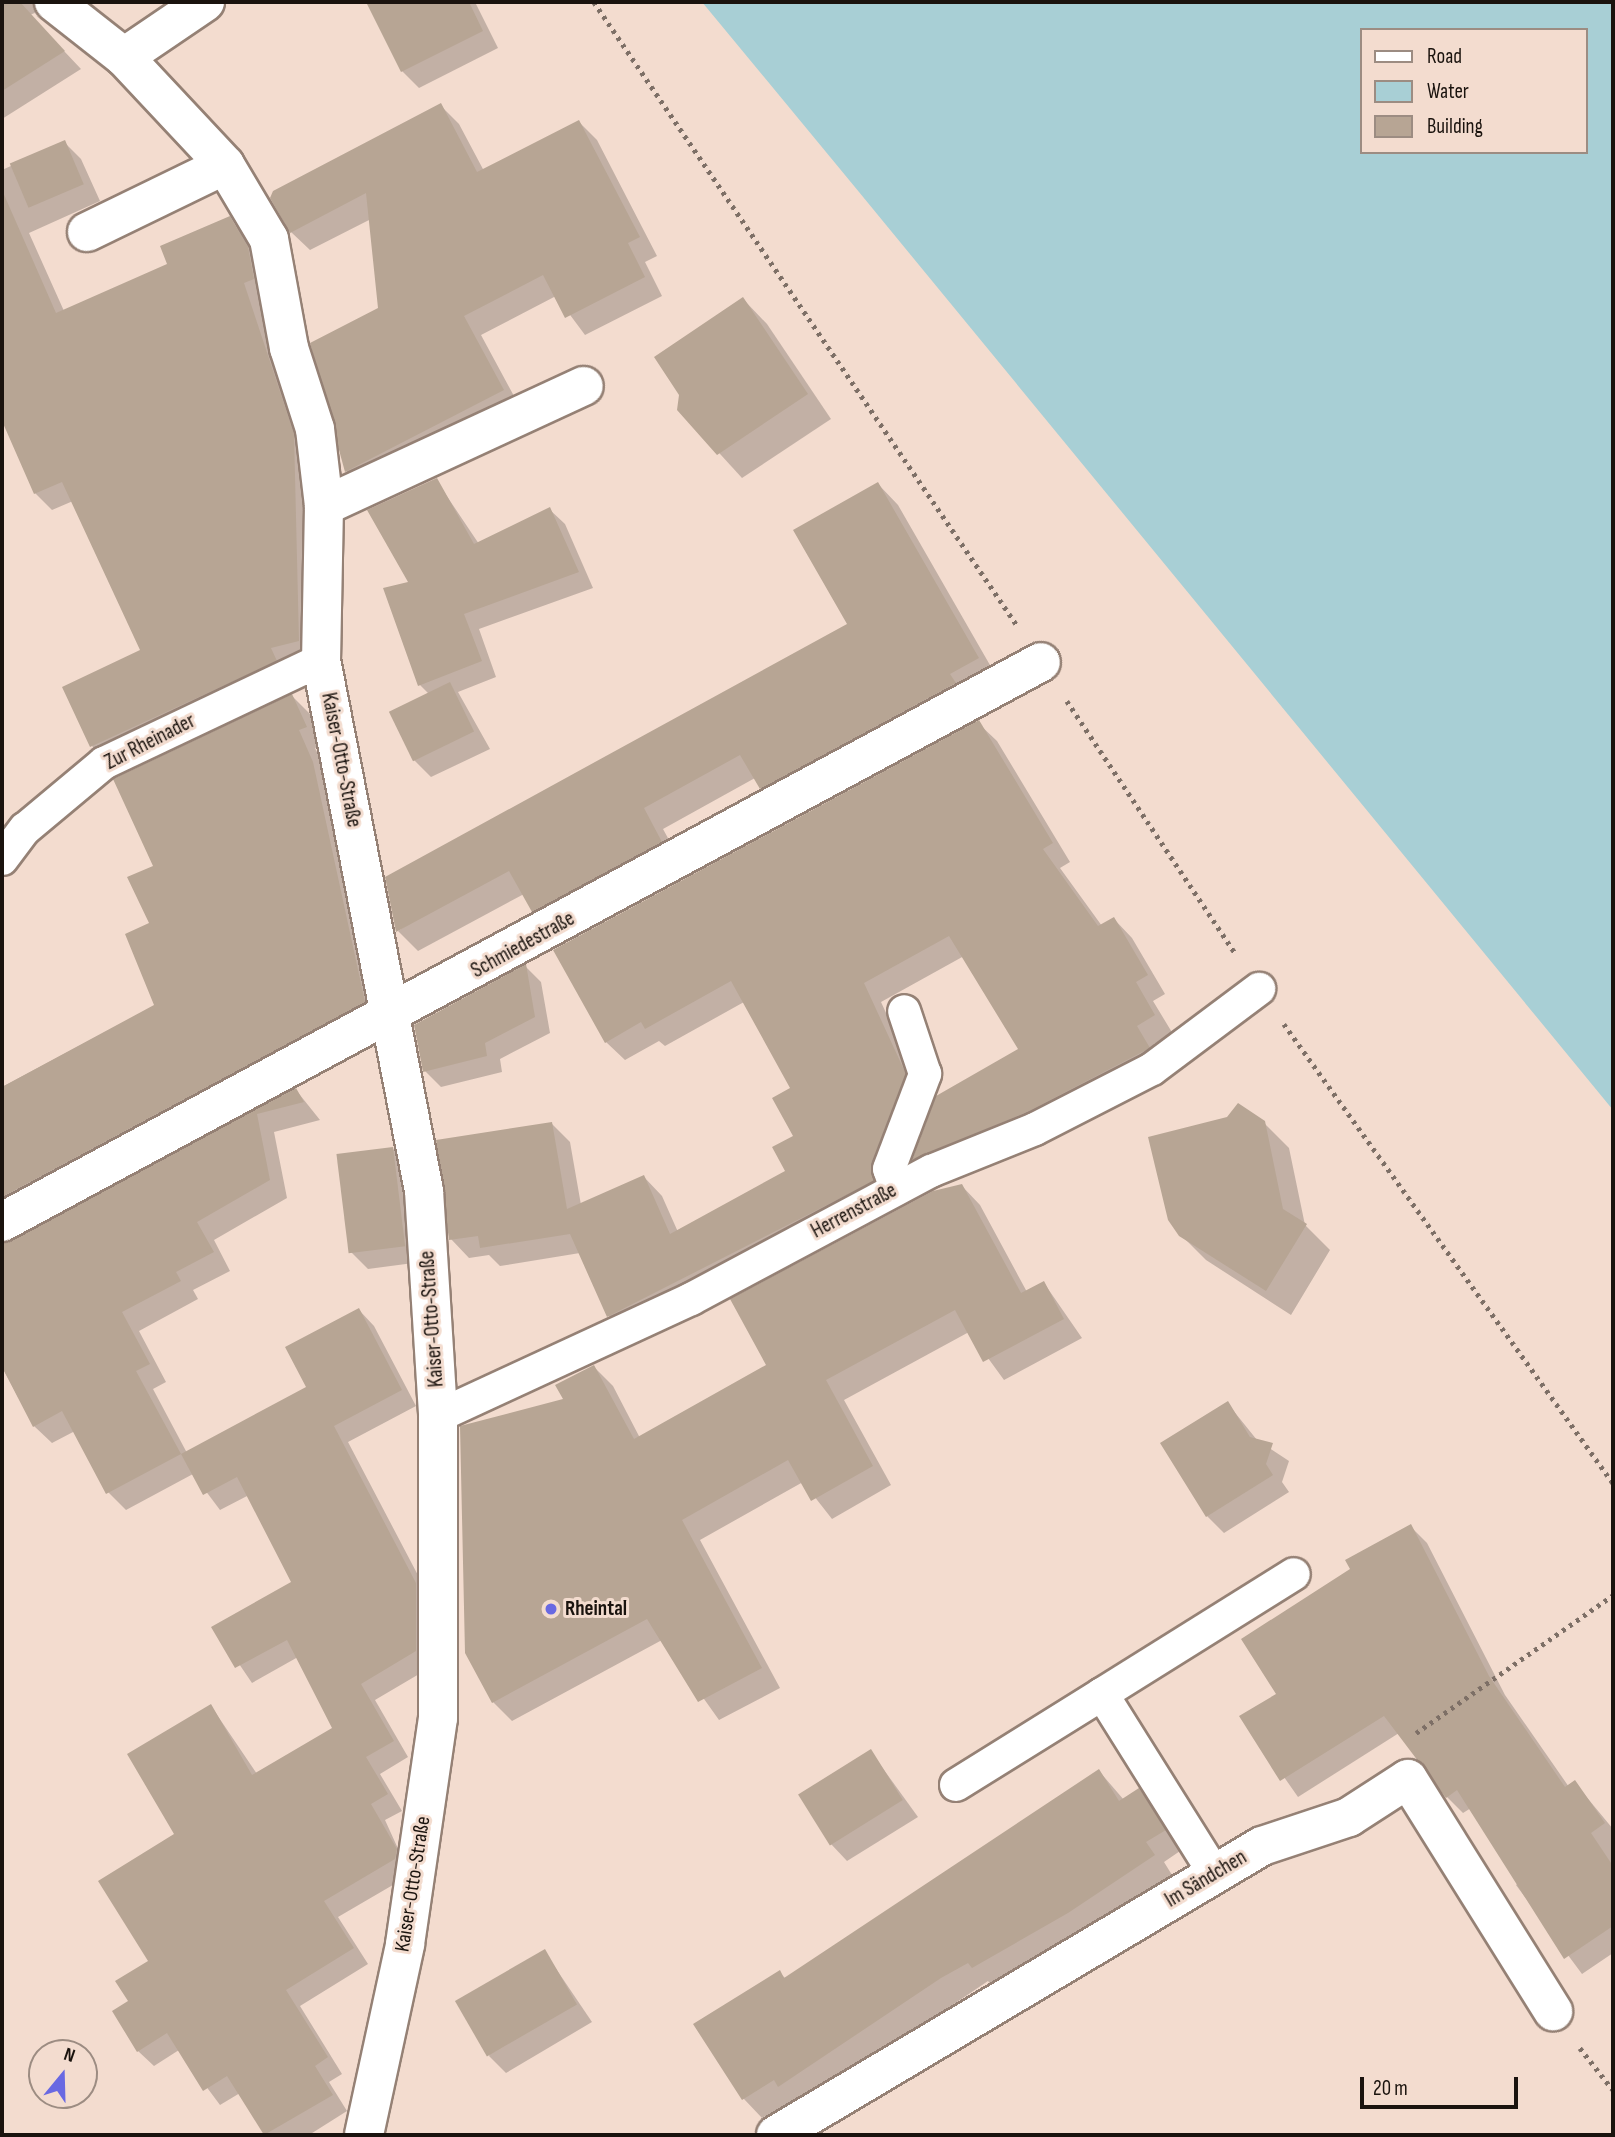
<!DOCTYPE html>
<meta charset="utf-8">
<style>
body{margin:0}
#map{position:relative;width:1615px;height:2137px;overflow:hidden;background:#f3dccf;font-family:"Sofia Sans Condensed",sans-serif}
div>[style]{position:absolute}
.water>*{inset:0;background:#a8cfd5}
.shadow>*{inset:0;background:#0003}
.building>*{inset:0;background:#b7a594;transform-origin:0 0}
.path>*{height:4.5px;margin-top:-2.25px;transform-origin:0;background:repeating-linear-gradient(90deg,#7d6f66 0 3.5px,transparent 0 8.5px)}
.roads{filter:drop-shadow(2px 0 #958175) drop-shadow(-2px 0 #958175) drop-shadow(0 2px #958175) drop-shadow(0 -2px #958175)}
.service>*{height:32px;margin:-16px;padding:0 16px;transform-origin:16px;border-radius:16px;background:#fff}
.minor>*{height:38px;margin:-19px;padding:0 19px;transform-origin:19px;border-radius:19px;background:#fff}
.dots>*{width:19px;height:19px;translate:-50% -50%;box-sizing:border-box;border:4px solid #f3dccf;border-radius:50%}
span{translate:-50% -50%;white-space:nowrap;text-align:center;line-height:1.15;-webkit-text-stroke:6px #f3dccf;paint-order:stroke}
.street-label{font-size:21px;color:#1a130e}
.poi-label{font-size:21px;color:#1a130e;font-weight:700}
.left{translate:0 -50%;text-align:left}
.frame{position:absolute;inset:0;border:4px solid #1a130e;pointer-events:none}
.legend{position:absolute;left:1360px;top:28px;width:228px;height:126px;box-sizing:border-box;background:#f3dccf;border:2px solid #9c8c82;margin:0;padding:9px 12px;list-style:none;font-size:21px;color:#1a130e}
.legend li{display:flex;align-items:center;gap:14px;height:35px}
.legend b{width:35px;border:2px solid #9c8c82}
.north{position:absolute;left:28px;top:2039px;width:70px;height:70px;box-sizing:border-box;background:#f3dccf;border:2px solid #9c8c82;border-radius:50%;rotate:19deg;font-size:19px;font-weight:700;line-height:28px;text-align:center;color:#1a130e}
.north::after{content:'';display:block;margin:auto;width:24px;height:32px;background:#6969e2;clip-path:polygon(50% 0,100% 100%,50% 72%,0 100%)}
.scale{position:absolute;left:1360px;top:2077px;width:158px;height:32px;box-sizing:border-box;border:4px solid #1a130e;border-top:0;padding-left:9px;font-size:21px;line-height:24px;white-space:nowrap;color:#1a130e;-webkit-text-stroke:5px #f3dccf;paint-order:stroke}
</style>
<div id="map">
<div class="water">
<div style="clip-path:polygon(evenodd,702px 2px,1613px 2px,1613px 1110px,859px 192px,702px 2px,1361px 30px,1585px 30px,1585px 152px,1361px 152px,1361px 30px)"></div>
</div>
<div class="shadow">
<div style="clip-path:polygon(2px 2px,60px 2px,30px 15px,81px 69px,2px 119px)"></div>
<div style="clip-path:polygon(368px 2px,475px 2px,498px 48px,419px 88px,402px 71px)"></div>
<div style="clip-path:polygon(441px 106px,459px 124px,484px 171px,579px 122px,597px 140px,657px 256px,645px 262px,662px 296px,585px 335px,556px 296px,481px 335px,521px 409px,365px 490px,346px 471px,312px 344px,380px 309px,371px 219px,310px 250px,291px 232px)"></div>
<div style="clip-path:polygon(64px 142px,81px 159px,100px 201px,29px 233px,64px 311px,243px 241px,235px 224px,264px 265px,270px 296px,259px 300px,310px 452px,315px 658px,108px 763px,92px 746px,142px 651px,73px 501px,52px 510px,35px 493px,2px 417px,2px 170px)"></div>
<div style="clip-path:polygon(743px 299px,767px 324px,831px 419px,742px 478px,679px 409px)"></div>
<div style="clip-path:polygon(436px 480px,479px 544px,549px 509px,565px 524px,593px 588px,479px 629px,496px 677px,458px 692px,490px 749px,431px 777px,414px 760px,429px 694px,420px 685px,410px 584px)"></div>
<div style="clip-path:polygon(878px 484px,898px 505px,998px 679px,782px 808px,755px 778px,663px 829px,681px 862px,554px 931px,524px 894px,418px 951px,398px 931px,849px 625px)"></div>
<div style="clip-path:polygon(292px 696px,310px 714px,324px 745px,315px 748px,331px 781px,382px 1019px,2px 1232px,2px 1087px,156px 1005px,155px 867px)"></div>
<div style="clip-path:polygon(978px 723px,997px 741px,1070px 862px,1060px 868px,1102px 926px,1114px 919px,1132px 938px,1165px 994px,1153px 1001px,1173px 1034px,1154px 1044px,1167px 1067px,932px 1178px,914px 1160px,938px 1097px,1021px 1049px,964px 956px,881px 1002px,923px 1093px,890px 1182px,627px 1335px,609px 1316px,580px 1253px,500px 1266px,489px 1255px,469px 1258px,451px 1239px,551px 1123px,570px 1142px,581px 1205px,644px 1177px,662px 1196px,678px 1232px,787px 1172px,796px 1137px,793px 1089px,744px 1002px,665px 1046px,659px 1041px,625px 1060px,606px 1042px)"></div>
<div style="clip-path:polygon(526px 967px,541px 982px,550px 1033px,500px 1059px,502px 1072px,441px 1087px,425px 1071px)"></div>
<div style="clip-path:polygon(296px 1090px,320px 1120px,274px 1132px,287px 1198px,214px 1240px,230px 1271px,193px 1290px,198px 1299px,139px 1331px,166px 1382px,153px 1389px,187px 1453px,309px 1388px,359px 1310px,374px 1326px,416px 1406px,348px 1442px,431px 1600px,431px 1667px,375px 1700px,408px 1757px,380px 1774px,402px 1811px,385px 1820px,410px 1875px,338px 1917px,368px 1964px,300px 2006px,342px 2074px,329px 2082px,347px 2111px,309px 2135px,266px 2135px,240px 2093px,220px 2105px,179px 2050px,154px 2066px,138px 2051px,130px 2001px,151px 1962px,211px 1706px,257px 1774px,335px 1729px,298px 1657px,252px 1683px,214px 1627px,294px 1583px,249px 1495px,220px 1510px,193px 1474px,126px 1510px,108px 1492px,75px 1431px,52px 1443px,34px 1426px,2px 1367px,2px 1243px,12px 1243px)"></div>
<div style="clip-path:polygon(1264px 1123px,1289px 1148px,1305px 1225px,1330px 1250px,1291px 1315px,1206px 1260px,1181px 1235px)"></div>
<div style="clip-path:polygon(393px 1149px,409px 1166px,421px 1262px,368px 1269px,351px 1252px)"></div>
<div style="clip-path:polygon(961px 1185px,980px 1205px,1027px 1292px,1044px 1283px,1082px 1338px,1004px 1380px,969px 1332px,844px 1400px,891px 1485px,832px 1519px,803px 1482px,700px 1540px,780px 1688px,719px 1720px,662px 1640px,512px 1721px,493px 1702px,566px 1400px,594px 1367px,613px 1386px,640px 1438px,769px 1366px)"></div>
<div style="clip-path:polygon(1228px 1404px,1257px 1440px,1289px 1461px,1282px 1482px,1289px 1492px,1224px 1533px,1207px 1516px)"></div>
<div style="clip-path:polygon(1411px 1527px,1427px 1543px,1505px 1695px,1569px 1787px,1575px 1783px,1613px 1829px,1613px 1953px,1582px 1974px,1516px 1885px,1521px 1881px,1471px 1808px,1463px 1813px,1447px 1797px,1399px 1733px,1298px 1797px,1242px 1717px,1278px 1695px,1352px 1569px)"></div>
<div style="clip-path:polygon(871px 1752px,918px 1817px,847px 1861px,831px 1844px)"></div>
<div style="clip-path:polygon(1099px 1771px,1124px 1800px,1139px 1790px,1158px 1809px,1183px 1849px,1164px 1862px,1172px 1875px,1087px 1932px,992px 1986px,988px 1981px,864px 2065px,762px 2118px,744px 2099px,696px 2025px,779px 1972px,786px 1979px)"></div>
<div style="clip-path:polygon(544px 1951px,592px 2022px,506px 2073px,489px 2056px)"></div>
</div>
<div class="building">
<div style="clip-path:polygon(2px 2px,20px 2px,65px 51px,2px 91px)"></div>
<div style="clip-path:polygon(366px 2px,469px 2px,483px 31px,401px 72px)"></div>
<div style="clip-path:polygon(441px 103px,477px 172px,579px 120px,640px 237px,628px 243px,645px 277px,565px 318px,543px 275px,464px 316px,504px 390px,345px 472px,310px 343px,378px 308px,366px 193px,290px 233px,270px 198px,273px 191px)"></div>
<div style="left:65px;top:140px;width:48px;height:60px;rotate:67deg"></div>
<div style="clip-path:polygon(2px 190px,56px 313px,167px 264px,160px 246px,230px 216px,248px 247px,254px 279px,244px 283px,294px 434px,299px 641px,271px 648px,277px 661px,90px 747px,62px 687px,140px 650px,62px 482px,34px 494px,2px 421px)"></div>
<div style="clip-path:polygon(743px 297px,808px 394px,717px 455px,677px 410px,679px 395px,654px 357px)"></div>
<div style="clip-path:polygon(437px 478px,474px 544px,550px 507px,579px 572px,464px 614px,482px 661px,418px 686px,383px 588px,408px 582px,367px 510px)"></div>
<div style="clip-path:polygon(878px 482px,979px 658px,950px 674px,956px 683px,760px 789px,740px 755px,644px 808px,662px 842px,532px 912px,509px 871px,396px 932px,385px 877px,847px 624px,793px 530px)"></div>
<div style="left:450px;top:682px;width:55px;height:68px;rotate:64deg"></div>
<div style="clip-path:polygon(292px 694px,307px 727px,299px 730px,313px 762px,365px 1002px,2px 1197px,2px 1087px,154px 1005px,125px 934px,149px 923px,127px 877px,153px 866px,113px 779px)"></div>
<div style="clip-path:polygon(979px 720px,1053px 843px,1043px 849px,1098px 926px,1114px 917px,1148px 975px,1136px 982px,1155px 1015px,1137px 1026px,1150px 1048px,1027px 1112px,912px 1160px,936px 1096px,1018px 1049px,949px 936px,864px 983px,906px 1074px,872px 1162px,874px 1181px,607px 1317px,570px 1234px,480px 1248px,478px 1236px,449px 1240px,436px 1140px,552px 1122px,567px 1209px,644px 1175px,670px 1234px,785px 1171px,772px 1147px,793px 1136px,772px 1098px,790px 1088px,731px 981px,645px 1029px,641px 1022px,605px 1043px,553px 950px)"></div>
<div style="clip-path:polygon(526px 964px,535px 1017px,485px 1043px,487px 1056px,423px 1072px,414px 1025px)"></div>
<div style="clip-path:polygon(296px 1088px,304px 1102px,257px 1114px,270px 1180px,197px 1222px,214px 1252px,176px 1272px,181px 1281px,122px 1312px,150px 1364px,136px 1371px,181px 1454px,106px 1494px,62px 1411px,33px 1427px,2px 1367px,2px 1244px)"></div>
<div style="clip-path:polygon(1238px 1103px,1265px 1121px,1283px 1209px,1307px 1224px,1266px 1291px,1179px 1236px,1168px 1220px,1148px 1137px,1227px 1117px)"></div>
<div style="left:393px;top:1147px;width:100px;height:57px;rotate:83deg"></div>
<div style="clip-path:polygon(962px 1184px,1021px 1293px,1044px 1281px,1064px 1319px,983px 1362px,955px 1310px,826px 1380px,873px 1466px,811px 1501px,788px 1460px,682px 1520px,762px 1668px,698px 1702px,647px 1619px,492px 1703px,465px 1653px,460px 1426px,563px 1399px,555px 1385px,594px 1365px,634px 1439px,766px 1365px,730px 1299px,933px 1191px)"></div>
<div style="clip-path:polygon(359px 1308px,402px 1390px,334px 1426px,416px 1583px,416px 1651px,361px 1684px,394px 1741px,366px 1757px,388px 1794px,371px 1804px,397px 1849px,395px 1859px,324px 1901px,354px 1948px,286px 1990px,328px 2057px,315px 2066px,333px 2095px,264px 2135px,227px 2076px,203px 2091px,167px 2033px,137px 2052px,112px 2011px,128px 2001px,115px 1981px,148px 1961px,98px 1881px,174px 1834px,127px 1754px,211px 1704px,252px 1775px,332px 1728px,287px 1640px,235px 1668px,211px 1627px,291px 1582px,237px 1477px,203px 1495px,181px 1454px,306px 1387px,285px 1347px)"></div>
<div style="clip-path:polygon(1228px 1401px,1250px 1437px,1273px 1443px,1266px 1464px,1273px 1475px,1206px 1517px,1160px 1443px)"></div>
<div style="clip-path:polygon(1411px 1524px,1489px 1676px,1565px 1787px,1575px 1780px,1605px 1823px,1591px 1833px,1613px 1866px,1613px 1926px,1564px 1959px,1457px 1790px,1446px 1798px,1384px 1716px,1280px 1781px,1239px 1716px,1276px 1694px,1241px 1639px,1350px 1569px,1345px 1560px)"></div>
<div style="left:871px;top:1749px;width:60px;height:86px;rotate:58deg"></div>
<div style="clip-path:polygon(1099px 1769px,1119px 1801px,1139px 1788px,1166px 1830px,1146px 1842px,1155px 1855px,1068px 1913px,972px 1968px,968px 1963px,941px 1978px,778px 2087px,774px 2080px,742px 2100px,693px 2024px,780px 1970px,784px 1978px)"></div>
<div style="left:545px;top:1949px;width:64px;height:104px;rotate:60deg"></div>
</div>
<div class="path">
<div style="left:594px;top:2px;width:752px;rotate:55.84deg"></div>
<div style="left:1067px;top:701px;width:303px;rotate:56.3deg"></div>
<div style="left:1284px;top:1024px;width:565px;rotate:54.37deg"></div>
<div style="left:1416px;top:1733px;width:241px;rotate:-35deg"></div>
<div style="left:1580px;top:2048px;width:53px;rotate:51.8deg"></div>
</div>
<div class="roads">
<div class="service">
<div style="left:2px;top:859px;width:38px;rotate:-53deg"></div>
<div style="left:25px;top:829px;width:103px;rotate:-39.9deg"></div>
<div style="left:104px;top:763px;width:240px;rotate:-25.4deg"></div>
<div style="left:896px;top:1189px;width:21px;rotate:-109deg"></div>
<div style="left:889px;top:1169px;width:102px;rotate:-69.2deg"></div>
<div style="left:925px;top:1074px;width:66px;rotate:-108.4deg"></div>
<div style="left:438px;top:1416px;width:279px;rotate:-24.8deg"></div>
<div style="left:691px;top:1299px;width:272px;rotate:-28.1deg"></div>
<div style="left:931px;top:1171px;width:112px;rotate:-22deg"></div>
<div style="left:1035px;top:1129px;width:131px;rotate:-27.1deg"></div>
<div style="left:1152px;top:1069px;width:134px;rotate:-36.8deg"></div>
<div style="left:1102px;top:1694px;width:226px;rotate:-32deg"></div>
<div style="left:956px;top:1785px;width:172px;rotate:-31.9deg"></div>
<div style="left:1102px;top:1694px;width:213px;rotate:57.9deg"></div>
</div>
<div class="minor">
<div style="left:54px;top:2px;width:89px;rotate:38.2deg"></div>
<div style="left:124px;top:57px;width:148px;rotate:46.9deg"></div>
<div style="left:225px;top:165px;width:86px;rotate:59.3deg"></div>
<div style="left:269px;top:239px;width:111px;rotate:79.6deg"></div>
<div style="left:289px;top:348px;width:85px;rotate:72.2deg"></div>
<div style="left:315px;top:429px;width:78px;rotate:83.3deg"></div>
<div style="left:324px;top:506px;width:154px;rotate:91.1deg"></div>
<div style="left:321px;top:660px;width:541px;rotate:79.02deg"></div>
<div style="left:424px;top:1191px;width:225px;rotate:86.4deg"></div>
<div style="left:438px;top:1416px;width:302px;rotate:90deg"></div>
<div style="left:438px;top:1718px;width:229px;rotate:98.3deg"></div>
<div style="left:405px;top:1945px;width:194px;rotate:102.2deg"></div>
<div style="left:124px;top:57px;width:98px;rotate:-34.2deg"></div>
<div style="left:87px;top:232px;width:153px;rotate:-25.9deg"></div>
<div style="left:324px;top:506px;width:286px;rotate:-24.8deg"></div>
<div style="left:2px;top:1222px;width:1180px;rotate:-28.32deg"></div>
<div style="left:776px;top:2135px;width:565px;rotate:-30.74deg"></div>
<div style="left:1262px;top:1846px;width:92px;rotate:-18.4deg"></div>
<div style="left:1349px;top:1817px;width:70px;rotate:-32.8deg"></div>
<div style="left:1408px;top:1779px;width:274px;rotate:58deg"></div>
</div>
</div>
<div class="dots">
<div style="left:551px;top:1609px;background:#6969e2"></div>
</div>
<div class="street-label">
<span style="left:150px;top:742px;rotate:-27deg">Zur Rheinader</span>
<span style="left:341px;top:760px;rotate:79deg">Kaiser-Otto-Straße</span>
<span style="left:523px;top:945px;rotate:-29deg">Schmiedestraße</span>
<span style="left:854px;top:1211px;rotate:-28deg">Herrenstraße</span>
<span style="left:432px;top:1319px;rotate:-94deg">Kaiser-Otto-Straße</span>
<span style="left:1206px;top:1879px;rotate:-31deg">Im Sändchen</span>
<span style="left:413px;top:1884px;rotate:-81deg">Kaiser-Otto-Straße</span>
</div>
<div class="poi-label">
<span class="left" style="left:565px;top:1609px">Rheintal</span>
</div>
<div class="frame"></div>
<ul class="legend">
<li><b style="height:9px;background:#fff"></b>Road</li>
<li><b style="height:19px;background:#a8cfd5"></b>Water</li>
<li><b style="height:19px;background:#b7a594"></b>Building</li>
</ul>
<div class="north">N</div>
<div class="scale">20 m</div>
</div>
